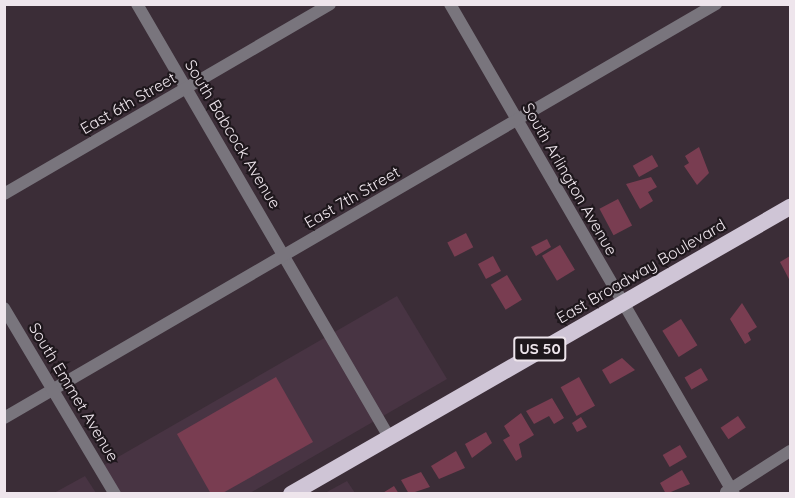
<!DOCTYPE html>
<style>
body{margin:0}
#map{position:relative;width:795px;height:498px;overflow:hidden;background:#3b2d37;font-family:Quicksand,sans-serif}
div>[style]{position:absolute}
.built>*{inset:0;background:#483443}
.building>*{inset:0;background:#793d51;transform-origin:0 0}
.minor>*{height:12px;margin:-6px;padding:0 6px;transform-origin:6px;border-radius:6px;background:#79757d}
.tertiary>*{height:12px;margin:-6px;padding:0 6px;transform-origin:6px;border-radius:6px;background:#79757d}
.trunk>*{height:16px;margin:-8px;padding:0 8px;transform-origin:8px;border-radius:8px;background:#cfc5d6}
span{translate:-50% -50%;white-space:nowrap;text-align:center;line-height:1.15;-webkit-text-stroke:4.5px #1e171c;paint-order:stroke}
.shield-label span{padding:2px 4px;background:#1e171c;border:2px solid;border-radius:4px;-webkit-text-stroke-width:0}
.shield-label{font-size:15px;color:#eee5ec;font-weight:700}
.street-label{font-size:16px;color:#eee5ec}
.frame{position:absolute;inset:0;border:6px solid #eee5ec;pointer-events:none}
</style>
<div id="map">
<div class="built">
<div style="clip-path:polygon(397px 296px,447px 379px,250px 493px,114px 493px,99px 468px)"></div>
<div style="clip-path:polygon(85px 476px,96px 493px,54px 493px)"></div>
<div style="clip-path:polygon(347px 481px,355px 493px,325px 493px)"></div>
</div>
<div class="building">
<div style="clip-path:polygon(699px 147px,709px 173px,697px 185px,684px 166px,689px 163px,685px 156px)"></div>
<div style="left:652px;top:155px;width:13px;height:22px;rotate:61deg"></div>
<div style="clip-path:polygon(651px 177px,657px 187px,648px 192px,653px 201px,640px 209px,626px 184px)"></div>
<div style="left:618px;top:199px;width:30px;height:21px;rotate:62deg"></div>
<div style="left:466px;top:233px;width:16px;height:21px;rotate:63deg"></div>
<div style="clip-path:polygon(547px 239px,551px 247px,536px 256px,531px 247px)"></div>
<div style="left:560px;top:245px;width:29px;height:21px;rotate:59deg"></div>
<div style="left:493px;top:256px;width:17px;height:17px;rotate:62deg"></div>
<div style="clip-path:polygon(790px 256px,790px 281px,780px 262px)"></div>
<div style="left:507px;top:275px;width:29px;height:19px;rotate:59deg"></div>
<div style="clip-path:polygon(742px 303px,757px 327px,748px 333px,751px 340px,745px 344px,730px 319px)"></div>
<div style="left:681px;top:319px;width:31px;height:22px;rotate:58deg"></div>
<div style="clip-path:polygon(622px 358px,635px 370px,610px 384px,602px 370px)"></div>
<div style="left:701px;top:368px;width:14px;height:19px;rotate:60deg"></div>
<div style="clip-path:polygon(276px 377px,313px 442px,221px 494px,211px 494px,177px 434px)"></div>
<div style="left:579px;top:377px;width:33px;height:21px;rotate:61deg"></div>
<div style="clip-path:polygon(552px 398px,564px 418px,554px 424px,549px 416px,534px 424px,526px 411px)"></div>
<div style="clip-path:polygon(521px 413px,534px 435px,519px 444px,522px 457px,516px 461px,503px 440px,510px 436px,504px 426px)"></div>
<div style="left:738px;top:416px;width:14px;height:21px;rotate:56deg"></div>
<div style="clip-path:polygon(581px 417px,587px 427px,577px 432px,572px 423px)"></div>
<div style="clip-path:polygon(486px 432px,492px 443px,472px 458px,465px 444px)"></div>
<div style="left:680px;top:445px;width:14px;height:20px;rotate:60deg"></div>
<div style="clip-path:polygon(456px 451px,465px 468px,439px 479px,431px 466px)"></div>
<div style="clip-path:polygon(682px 470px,690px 484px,666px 494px,660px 483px)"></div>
<div style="clip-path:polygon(421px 472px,430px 487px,409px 494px,401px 480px)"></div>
<div style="clip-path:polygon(394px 486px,399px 494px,381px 494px)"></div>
</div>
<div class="minor">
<div style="left:137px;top:4px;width:501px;rotate:59.8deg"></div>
<div style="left:450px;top:4px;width:566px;rotate:59.9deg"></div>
<div style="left:4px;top:194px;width:377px;rotate:-30.2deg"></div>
<div style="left:4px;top:418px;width:824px;rotate:-30.18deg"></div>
<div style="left:726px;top:492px;width:76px;rotate:-32.6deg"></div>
</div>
<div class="tertiary">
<div style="left:4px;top:308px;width:217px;rotate:59.2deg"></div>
</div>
<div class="trunk">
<div style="left:291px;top:494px;width:576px;rotate:-29.91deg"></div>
</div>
<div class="shield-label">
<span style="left:540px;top:349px">US 50</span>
</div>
<div class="street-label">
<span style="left:128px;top:103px;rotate:-30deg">East 6th Street</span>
<span style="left:233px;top:134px;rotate:59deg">South Babcock Avenue</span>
<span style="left:570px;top:179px;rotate:60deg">South Arlington Avenue</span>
<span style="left:352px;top:197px;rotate:-30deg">East 7th Street</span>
<span style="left:641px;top:271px;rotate:-30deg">East Broadway Boulevard</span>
<span style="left:74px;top:392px;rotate:59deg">South Emmet Avenue</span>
</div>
<div class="frame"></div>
</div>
